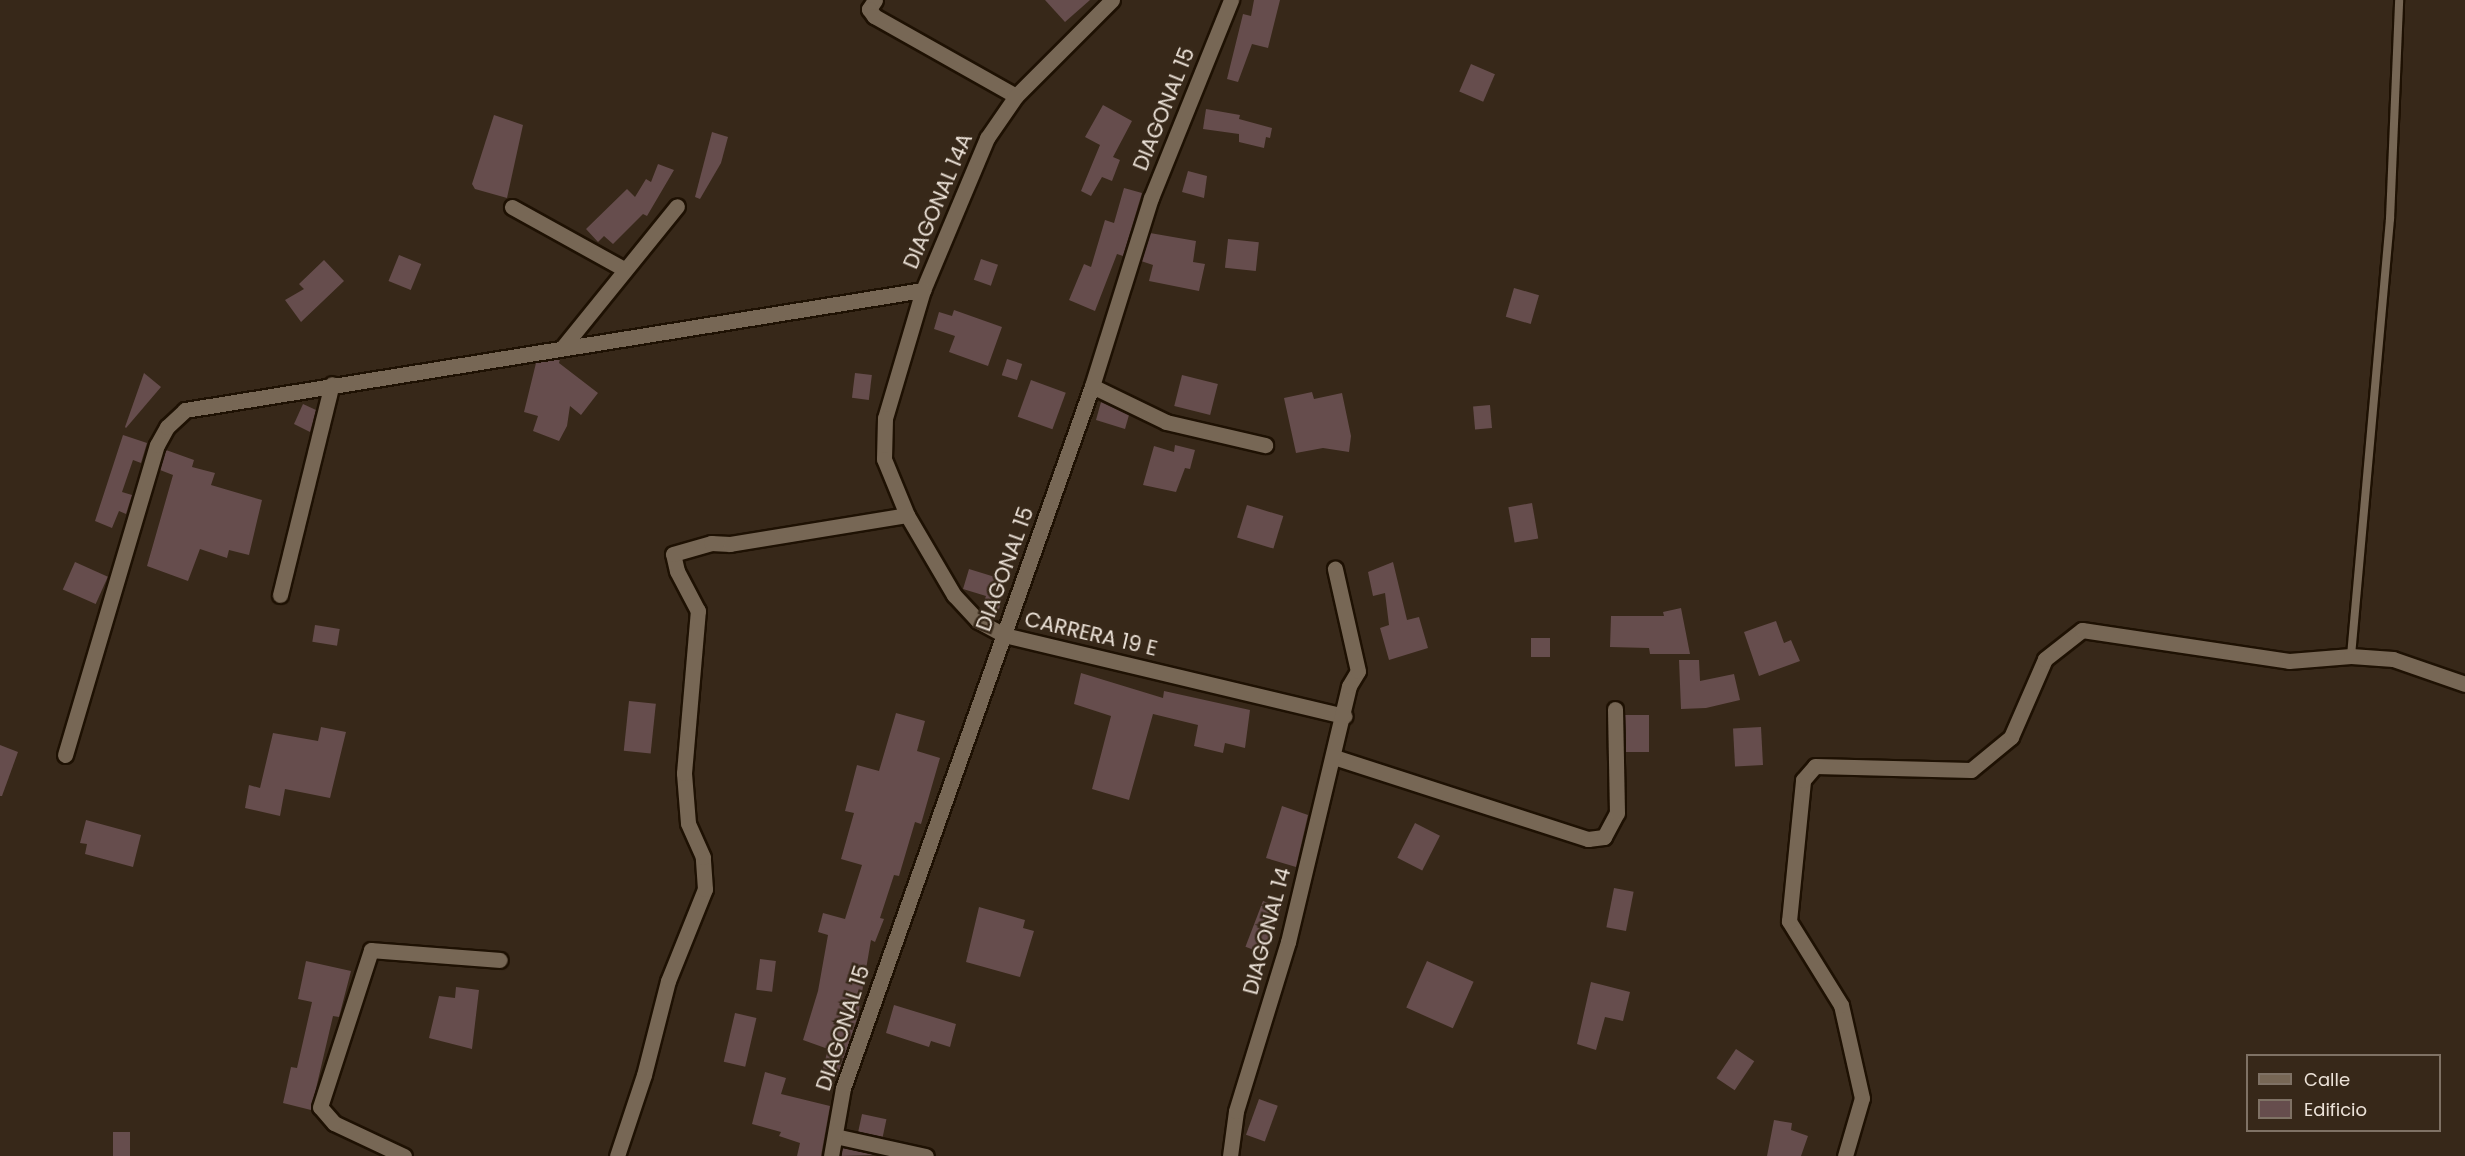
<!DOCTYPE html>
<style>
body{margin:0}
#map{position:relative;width:2465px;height:1156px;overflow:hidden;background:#372819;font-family:Poppins,sans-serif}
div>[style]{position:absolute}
.building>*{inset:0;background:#664d4d;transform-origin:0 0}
.roads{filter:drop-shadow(2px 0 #1e1103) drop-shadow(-2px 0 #1e1103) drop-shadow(0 2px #1e1103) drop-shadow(0 -2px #1e1103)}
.service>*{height:8px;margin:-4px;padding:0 4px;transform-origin:4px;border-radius:4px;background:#776755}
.minor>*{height:15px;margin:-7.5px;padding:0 7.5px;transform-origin:7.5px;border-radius:7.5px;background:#776755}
span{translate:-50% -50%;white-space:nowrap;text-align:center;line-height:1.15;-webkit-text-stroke:5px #372819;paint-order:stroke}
.street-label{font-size:21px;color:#ece2d8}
.legend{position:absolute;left:2246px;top:1054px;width:195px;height:78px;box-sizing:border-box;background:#372819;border:2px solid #7f7265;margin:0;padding:8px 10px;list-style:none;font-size:18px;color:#ece2d8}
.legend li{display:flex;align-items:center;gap:12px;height:30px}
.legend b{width:30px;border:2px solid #7f7265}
</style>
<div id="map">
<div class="building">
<div style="clip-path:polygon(1045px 0,1090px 0,1065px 22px)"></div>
<div style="clip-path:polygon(1254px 0,1280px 0,1268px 48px,1252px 44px,1238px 82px,1227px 79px,1243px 14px,1251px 16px)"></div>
<div style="left:1471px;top:64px;width:26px;height:30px;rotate:23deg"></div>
<div style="clip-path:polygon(1103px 105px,1132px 121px,1113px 157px,1120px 160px,1112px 181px,1102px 177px,1091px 196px,1081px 191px,1100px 145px,1085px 137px)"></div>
<div style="clip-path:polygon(1206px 109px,1240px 115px,1239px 119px,1272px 128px,1270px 138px,1266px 137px,1264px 148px,1239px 142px,1239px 134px,1203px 129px)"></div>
<div style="clip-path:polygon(494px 115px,523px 125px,507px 198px,475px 189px,472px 184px)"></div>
<div style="clip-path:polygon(712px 132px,728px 137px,721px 163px,700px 199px,695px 197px)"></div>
<div style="clip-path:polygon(658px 164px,674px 170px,647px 216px,643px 214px,613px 244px,604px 236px,598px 242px,586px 229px,627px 189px,635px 197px,646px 179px,651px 182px)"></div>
<div style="clip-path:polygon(1188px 171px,1207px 176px,1204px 198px,1182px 192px)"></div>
<div style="clip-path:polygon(1124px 188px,1142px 193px,1123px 256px,1117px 254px,1095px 311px,1069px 300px,1084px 264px,1091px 267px,1105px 220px,1114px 223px)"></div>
<div style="clip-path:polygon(1150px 233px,1196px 241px,1193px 262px,1205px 264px,1199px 291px,1149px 281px,1153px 265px,1141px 261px)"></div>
<div style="left:1228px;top:239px;width:31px;height:29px;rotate:6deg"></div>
<div style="left:399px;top:255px;width:24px;height:28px;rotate:22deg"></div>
<div style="left:981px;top:259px;width:18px;height:22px;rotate:19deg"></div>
<div style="clip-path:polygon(324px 260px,344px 281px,301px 322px,285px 300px,304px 289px,299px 284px)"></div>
<div style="left:1514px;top:288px;width:26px;height:30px;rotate:16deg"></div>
<div style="clip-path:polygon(954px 310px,1002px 327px,988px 366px,949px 352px,955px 336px,934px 329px,939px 312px,952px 316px)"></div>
<div style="clip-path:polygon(560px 359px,559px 363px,598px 393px,581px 415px,570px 406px,567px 426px,559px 441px,533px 431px,538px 416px,524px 412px,536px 363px)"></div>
<div style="left:1007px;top:359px;width:16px;height:17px;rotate:18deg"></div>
<div style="clip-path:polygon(144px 373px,161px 387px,126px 428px,125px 427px)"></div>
<div style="left:855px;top:373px;width:17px;height:25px;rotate:7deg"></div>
<div style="left:1182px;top:375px;width:37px;height:32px;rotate:14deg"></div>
<div style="left:1031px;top:380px;width:37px;height:39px;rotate:20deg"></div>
<div style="clip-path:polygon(1312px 392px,1314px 399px,1342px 393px,1351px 436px,1349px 452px,1323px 448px,1296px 453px,1284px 398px)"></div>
<div style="clip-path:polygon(1101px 402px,1129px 415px,1125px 429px,1096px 420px)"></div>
<div style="clip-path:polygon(303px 404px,316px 410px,310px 432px,294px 424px)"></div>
<div style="left:1490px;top:405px;width:23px;height:17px;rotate:85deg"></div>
<div style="clip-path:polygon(123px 435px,147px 443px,141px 463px,133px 460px,122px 492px,132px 495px,126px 514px,119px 511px,112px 528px,95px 521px)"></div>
<div style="clip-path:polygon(1175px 445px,1195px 450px,1190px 469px,1185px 468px,1176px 492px,1143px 485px,1154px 446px,1174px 452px)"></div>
<div style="clip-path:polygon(166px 450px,194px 460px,192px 467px,215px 473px,211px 485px,262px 500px,249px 555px,229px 550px,227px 558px,200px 549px,188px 581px,147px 566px,173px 475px,160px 470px)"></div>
<div style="left:1532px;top:503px;width:36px;height:24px;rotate:80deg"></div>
<div style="left:1247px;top:505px;width:38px;height:34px;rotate:17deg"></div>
<div style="left:75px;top:562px;width:36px;height:30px;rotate:24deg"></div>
<div style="clip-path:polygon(1393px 562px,1407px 620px,1419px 617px,1428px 648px,1389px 660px,1380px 628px,1389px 625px,1385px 593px,1373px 596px,1368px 572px)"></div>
<div style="clip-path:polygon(969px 569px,995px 577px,993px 583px,1006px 587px,999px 609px,983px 604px,986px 596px,963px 589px)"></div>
<div style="clip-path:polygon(1681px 608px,1690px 654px,1650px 654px,1649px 648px,1610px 647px,1611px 616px,1664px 616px,1663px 612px)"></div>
<div style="clip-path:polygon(1776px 621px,1784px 643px,1791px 640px,1800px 661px,1759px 676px,1744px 632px)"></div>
<div style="left:315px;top:625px;width:25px;height:17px;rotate:9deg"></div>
<div style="left:1531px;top:638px;width:19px;height:19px"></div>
<div style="clip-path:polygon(1679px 660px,1699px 660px,1700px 681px,1734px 674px,1740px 700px,1706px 708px,1681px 709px)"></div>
<div style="clip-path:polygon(1081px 673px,1163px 698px,1164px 691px,1250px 710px,1245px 748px,1225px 743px,1223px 753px,1194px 746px,1198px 725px,1153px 714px,1129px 800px,1092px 789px,1111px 716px,1074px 704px)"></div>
<div style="left:629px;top:701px;width:27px;height:50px;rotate:6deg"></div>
<div style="clip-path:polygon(896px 713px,925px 721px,917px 751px,940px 758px,921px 824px,915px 822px,899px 876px,894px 875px,880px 918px,884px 919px,875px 942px,871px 940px,858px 1016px,837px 1077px,822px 1072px,828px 1049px,803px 1040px,818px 991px,828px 935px,818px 932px,823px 913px,845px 919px,862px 865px,841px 859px,854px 813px,845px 811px,857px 765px,879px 771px)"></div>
<div style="left:1625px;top:715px;width:24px;height:37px"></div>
<div style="clip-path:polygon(321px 727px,346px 732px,330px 798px,285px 789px,280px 816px,245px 808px,249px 785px,260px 788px,273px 733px,318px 741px)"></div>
<div style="left:1761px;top:727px;width:38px;height:28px;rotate:87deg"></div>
<div style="clip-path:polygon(0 745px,18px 752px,2px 796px,0 796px)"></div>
<div style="clip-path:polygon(1282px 806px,1308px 815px,1296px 867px,1266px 858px)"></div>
<div style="clip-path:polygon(86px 820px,141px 835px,133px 867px,85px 854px,87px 844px,80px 843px)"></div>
<div style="left:1415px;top:823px;width:28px;height:39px;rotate:27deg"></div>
<div style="left:1614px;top:888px;width:20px;height:40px;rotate:11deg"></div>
<div style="left:1263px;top:901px;width:19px;height:49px;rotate:21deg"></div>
<div style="clip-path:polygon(979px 907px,1025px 920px,1023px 928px,1034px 931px,1020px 977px,966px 962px)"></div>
<div style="left:760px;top:959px;width:16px;height:31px;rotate:7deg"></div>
<div style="clip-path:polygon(306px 961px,351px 971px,339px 1017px,333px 1016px,311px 1110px,283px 1103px,291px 1067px,297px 1068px,312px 1002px,298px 999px)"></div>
<div style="left:1427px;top:961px;width:51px;height:51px;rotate:24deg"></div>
<div style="clip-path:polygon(1591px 982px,1630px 992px,1623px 1021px,1605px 1017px,1596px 1050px,1577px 1044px)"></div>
<div style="clip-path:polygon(456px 987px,479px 990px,472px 1049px,429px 1038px,439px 996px,455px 998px)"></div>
<div style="clip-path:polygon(894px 1005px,956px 1024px,950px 1047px,931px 1041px,929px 1047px,886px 1033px)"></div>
<div style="left:735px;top:1013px;width:22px;height:50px;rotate:13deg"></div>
<div style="left:1736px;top:1049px;width:22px;height:35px;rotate:34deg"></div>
<div style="clip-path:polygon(765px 1072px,786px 1078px,781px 1094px,830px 1106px,821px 1156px,797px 1156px,800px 1143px,779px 1136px,781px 1132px,752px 1124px)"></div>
<div style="left:1259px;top:1099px;width:20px;height:38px;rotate:20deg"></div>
<div style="left:862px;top:1114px;width:25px;height:18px;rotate:12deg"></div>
<div style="clip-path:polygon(1774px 1120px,1792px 1123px,1791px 1130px,1808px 1136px,1801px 1156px,1767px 1156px)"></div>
<div style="left:113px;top:1132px;width:17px;height:24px"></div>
<div style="clip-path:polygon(842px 1148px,876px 1155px,841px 1156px)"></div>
</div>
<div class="roads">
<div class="service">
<div style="left:2351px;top:656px;width:439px;rotate:-84.9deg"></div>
<div style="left:2390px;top:219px;width:219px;rotate:-87.6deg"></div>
</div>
<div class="minor">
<div style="left:875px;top:0;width:11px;rotate:124deg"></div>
<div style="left:869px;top:9px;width:9px;rotate:54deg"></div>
<div style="left:874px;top:16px;width:163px;rotate:29.4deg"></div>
<div style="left:1112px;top:0;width:136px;rotate:135deg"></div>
<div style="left:1016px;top:96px;width:51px;rotate:124.6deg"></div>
<div style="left:987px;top:138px;width:165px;rotate:112.8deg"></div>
<div style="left:923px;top:290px;width:134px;rotate:106.5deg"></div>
<div style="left:885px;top:418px;width:41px;rotate:91.4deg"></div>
<div style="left:884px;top:459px;width:61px;rotate:67.7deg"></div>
<div style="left:907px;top:515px;width:93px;rotate:59.6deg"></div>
<div style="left:954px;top:595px;width:35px;rotate:47deg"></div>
<div style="left:978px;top:621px;width:30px;rotate:28deg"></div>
<div style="left:1004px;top:635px;width:350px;rotate:13.4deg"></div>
<div style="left:512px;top:207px;width:128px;rotate:29deg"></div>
<div style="left:563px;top:347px;width:181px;rotate:-51deg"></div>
<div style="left:1092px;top:386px;width:82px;rotate:25.9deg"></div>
<div style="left:1166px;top:422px;width:102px;rotate:13.1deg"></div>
<div style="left:280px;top:595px;width:217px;rotate:-76.2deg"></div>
<div style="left:65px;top:755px;width:323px;rotate:-73.5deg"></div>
<div style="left:157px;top:445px;width:21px;rotate:-61deg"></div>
<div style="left:167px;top:427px;width:25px;rotate:-43deg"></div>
<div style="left:185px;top:410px;width:748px;rotate:-9.24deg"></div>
<div style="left:1334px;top:757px;width:267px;rotate:17.9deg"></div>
<div style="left:1588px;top:839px;width:16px;rotate:-7deg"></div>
<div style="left:1604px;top:837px;width:27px;rotate:-62deg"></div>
<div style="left:1617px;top:813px;width:104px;rotate:-91.1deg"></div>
<div style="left:835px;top:1136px;width:93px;rotate:12.4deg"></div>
<div style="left:404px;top:1156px;width:77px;rotate:-154.8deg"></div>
<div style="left:334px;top:1123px;width:21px;rotate:-131deg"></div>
<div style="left:320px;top:1107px;width:165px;rotate:-72deg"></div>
<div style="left:371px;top:950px;width:129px;rotate:4.4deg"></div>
<div style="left:617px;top:1156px;width:85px;rotate:-71.6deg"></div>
<div style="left:644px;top:1075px;width:97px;rotate:-75.7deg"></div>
<div style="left:668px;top:981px;width:99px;rotate:-68.1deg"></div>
<div style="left:705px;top:889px;width:32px;rotate:-94deg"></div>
<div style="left:703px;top:857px;width:37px;rotate:-114deg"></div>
<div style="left:688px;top:823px;width:50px;rotate:-94.6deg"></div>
<div style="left:684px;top:773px;width:163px;rotate:-85.1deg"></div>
<div style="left:698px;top:611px;width:45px;rotate:-117.7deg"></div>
<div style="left:677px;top:571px;width:17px;rotate:-103deg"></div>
<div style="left:673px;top:554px;width:40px;rotate:-16deg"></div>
<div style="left:711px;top:543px;width:19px;rotate:3deg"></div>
<div style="left:730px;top:544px;width:179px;rotate:-9.3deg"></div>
<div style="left:831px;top:1156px;width:69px;rotate:-80deg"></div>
<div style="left:843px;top:1088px;width:745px;rotate:-70.47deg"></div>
<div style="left:1092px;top:386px;width:197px;rotate:-72.6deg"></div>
<div style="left:1151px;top:198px;width:214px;rotate:-68deg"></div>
<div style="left:1230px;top:1156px;width:45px;rotate:-82.4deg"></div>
<div style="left:1236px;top:1111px;width:177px;rotate:-72.9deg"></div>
<div style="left:1288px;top:942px;width:263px;rotate:-76.6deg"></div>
<div style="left:1349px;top:686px;width:17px;rotate:-59deg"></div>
<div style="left:1358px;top:671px;width:105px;rotate:-102.7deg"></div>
<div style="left:1845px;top:1156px;width:60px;rotate:-73.7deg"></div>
<div style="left:1862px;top:1098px;width:95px;rotate:-102.7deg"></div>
<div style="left:1841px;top:1005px;width:99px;rotate:-121.8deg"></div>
<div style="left:1789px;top:921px;width:142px;rotate:-84.3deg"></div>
<div style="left:1803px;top:780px;width:18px;rotate:-49deg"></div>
<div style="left:1815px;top:766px;width:156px;rotate:1.5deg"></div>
<div style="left:1971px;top:770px;width:52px;rotate:-39.5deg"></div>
<div style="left:2011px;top:737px;width:85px;rotate:-66.4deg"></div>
<div style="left:2045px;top:659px;width:47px;rotate:-38.1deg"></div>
<div style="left:2082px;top:630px;width:209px;rotate:8.5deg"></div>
<div style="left:2289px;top:661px;width:62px;rotate:-4.6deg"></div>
<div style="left:2351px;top:656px;width:42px;rotate:4.1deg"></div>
<div style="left:2393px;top:659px;width:76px;rotate:19.1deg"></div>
</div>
</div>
<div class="street-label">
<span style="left:1164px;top:109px;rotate:-68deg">DIAGONAL 15</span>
<span style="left:938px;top:201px;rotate:-67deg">DIAGONAL 14A</span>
<span style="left:1005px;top:569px;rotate:-70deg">DIAGONAL 15</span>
<span style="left:1091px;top:634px;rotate:13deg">CARRERA 19 E</span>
<span style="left:1267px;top:931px;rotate:-75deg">DIAGONAL 14</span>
<span style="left:843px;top:1028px;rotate:-72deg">DIAGONAL 15</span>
</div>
<ul class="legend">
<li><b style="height:8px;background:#776755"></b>Calle</li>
<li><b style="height:16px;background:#664d4d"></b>Edificio</li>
</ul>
</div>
